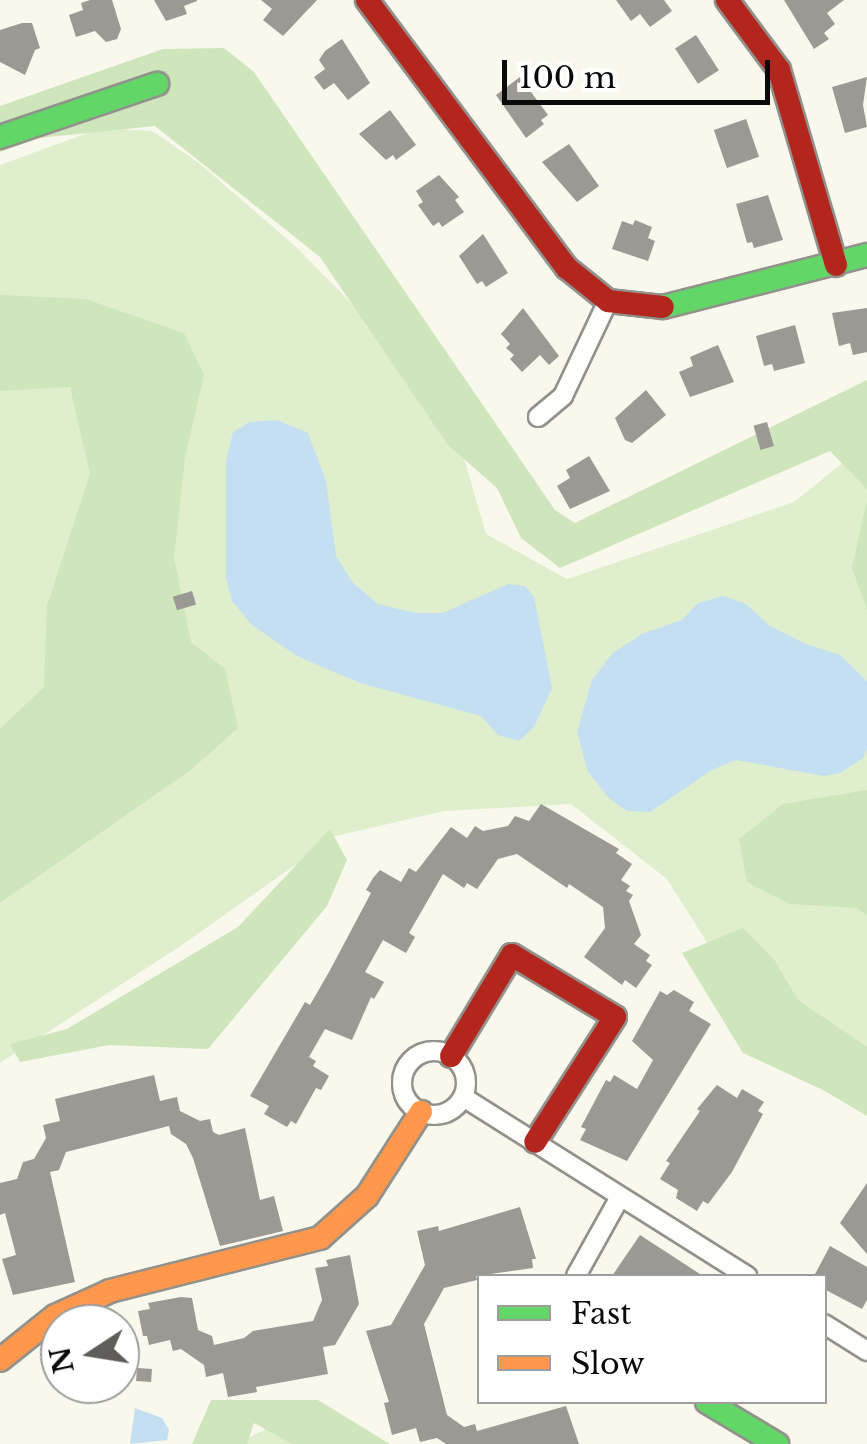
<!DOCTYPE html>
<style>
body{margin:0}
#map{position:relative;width:867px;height:1444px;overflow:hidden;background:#f9f8ec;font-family:"Libre Baskerville",serif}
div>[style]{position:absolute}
.green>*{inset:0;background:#dfeecd}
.forest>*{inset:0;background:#cfe5bb}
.water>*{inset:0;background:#c4dff2}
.building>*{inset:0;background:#9b9993;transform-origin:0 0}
.roads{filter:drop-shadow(2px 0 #92918c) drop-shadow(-2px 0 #92918c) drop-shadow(0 2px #92918c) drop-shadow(0 -2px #92918c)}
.street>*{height:18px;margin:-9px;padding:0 9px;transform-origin:9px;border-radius:9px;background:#fefefc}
.street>.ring{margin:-9px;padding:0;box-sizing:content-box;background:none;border:18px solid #fefefc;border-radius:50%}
.fast>*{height:22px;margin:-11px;padding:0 11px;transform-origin:11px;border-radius:11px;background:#63d668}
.slow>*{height:22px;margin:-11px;padding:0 11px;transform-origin:11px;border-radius:11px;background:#ff974d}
.jam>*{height:22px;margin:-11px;padding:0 11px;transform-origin:11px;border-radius:11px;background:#b3261e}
span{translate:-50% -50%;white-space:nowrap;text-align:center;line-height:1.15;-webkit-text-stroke:10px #fff;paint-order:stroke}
.legend{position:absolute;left:477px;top:1274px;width:350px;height:130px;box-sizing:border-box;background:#fff;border:2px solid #9d9d9d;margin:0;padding:12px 18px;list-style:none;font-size:30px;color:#0a0a0a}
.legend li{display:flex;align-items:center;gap:20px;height:50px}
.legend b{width:50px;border:2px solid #9d9d9d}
.north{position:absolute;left:40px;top:1304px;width:100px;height:100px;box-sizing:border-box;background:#fff;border:2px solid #9d9d9d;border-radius:50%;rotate:258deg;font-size:28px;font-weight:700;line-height:40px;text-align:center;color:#0a0a0a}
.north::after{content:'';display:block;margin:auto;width:35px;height:45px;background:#5e5d59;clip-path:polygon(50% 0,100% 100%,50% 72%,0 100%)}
.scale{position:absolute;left:502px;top:60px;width:268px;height:45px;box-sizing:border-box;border:5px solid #0a0a0a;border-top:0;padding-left:12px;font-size:30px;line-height:35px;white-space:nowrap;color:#0a0a0a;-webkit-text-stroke:8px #fff;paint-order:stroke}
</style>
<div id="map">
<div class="green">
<div style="clip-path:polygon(101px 128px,152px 131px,199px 163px,295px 246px,423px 376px,464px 458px,486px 534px,567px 579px,794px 502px,867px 443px,867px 1077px,744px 1001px,667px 879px,571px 804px,444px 811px,336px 836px,182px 945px,0 1063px,0 165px)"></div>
<div style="clip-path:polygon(277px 1423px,318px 1444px,237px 1444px)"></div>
</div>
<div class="forest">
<div style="clip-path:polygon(224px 48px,254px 72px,555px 510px,575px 523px,867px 380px,867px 489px,830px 451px,560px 568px,521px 538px,497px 488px,448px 445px,320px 257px,155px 126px,39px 138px,0 152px,0 106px,163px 49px)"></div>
<div style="clip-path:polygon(0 295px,85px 299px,184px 333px,204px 375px,185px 457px,174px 558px,191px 642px,225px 669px,238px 728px,192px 769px,0 903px,0 729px,44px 687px,47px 606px,90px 474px,70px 387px,0 391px)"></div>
<div style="clip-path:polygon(867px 500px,867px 610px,852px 568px)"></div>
<div style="clip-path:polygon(867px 790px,867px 915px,856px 908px,791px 904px,747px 882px,739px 839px,783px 804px)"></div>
<div style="clip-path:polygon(330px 829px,347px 860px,327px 906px,208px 1049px,109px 1045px,20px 1062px,10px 1044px,67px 1029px,238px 927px)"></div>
<div style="clip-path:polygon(743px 928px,775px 961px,798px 1000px,867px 1047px,867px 1116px,823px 1090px,743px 1053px,682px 953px)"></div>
<div style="clip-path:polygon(211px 1400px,318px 1400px,390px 1444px,292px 1444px,254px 1423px,247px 1444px,192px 1444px)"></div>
</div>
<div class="water">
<div style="clip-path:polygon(277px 420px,308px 433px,326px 481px,336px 556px,353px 583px,378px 604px,416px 613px,443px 613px,508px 584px,525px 586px,534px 597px,552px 688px,534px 727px,519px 741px,498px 735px,481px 716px,360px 683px,297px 656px,252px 625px,232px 601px,226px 578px,226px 461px,233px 432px,250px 422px)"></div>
<div style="clip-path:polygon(723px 596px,746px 604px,770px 626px,806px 644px,840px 655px,867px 681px,867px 749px,863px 758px,840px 773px,824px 776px,736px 760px,712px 770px,650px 812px,627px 811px,610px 799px,588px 772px,577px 732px,592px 680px,613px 653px,642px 634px,682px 620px,698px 603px)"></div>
<div style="clip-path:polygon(135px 1408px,162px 1418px,169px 1430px,167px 1440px,130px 1444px)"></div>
</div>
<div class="building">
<div style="clip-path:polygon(90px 0,112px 0,121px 29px,117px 39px,106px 42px,95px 31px,76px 37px,69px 15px,83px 10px,81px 3px)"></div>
<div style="clip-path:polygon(154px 0,197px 0,197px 1px,184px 6px,187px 14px,166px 21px)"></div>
<div style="clip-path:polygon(261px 0,317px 0,283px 36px,263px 20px,272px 9px)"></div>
<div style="clip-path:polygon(616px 0,664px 0,672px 11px,650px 27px,640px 14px,631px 21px)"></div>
<div style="clip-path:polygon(784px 0,844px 0,827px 13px,835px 24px,824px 33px,829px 39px,814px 49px)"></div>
<div style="clip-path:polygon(22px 23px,32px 23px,40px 48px,35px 50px,25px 75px,0 62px,0 30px)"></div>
<div style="left:696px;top:35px;width:42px;height:25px;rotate:57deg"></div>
<div style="clip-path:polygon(342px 39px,370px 83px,348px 100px,334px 83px,324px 90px,314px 77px,325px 69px,319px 60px,325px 51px)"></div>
<div style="clip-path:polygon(520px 77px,548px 115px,541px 120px,544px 124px,526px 138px,496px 95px)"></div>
<div style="clip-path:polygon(867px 77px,863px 105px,867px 127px,845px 133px,832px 87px)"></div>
<div style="clip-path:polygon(390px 110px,416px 145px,396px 160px,393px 155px,386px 160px,359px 134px)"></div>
<div style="left:746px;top:119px;width:40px;height:34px;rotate:71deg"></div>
<div style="clip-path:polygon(569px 144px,599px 186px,577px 202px,542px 162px)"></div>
<div style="clip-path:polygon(439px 175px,459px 197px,455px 200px,464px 212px,442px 227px,439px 222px,433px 226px,418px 205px,423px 202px,416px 191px)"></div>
<div style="clip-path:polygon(768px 195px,783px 240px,754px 248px,752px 242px,747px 243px,736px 204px)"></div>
<div style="clip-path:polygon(635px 220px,652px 227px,648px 238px,655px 241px,648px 261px,612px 249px,622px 221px,633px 225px)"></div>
<div style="clip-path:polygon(483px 234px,508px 273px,486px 287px,482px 281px,477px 284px,459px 256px)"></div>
<div style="clip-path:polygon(523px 308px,559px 356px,549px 365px,540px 355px,522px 372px,510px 359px,514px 355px,506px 348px,510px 344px,501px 334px)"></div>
<div style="clip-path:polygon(867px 308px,867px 352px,853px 355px,850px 343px,839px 346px,832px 313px)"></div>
<div style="clip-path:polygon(795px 325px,805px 363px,774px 371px,772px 364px,764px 366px,756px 336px)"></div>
<div style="clip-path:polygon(718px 345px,734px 382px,690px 397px,679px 372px,693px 366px,690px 357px)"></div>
<div style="clip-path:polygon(646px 390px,666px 415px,632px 443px,625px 440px,615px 418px)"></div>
<div style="left:767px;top:422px;width:25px;height:14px;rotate:74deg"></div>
<div style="clip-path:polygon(589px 456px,610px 491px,570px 509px,557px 486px,570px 478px,566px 470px)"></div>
<div style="left:192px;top:591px;width:14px;height:20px;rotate:73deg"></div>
<div style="clip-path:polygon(541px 804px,619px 849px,616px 853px,632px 864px,621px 880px,630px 886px,626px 891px,633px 895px,629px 901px,641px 935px,634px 944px,650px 955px,646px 961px,652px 965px,636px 988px,625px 980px,622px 985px,584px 957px,605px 928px,603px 907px,569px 884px,567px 888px,517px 854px,498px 859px,477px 889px,467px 883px,464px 888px,443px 874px,409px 933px,415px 937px,406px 953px,383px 940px,365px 972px,384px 982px,374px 999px,371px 997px,352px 1040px,325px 1029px,309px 1057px,316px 1061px,313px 1066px,329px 1076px,321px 1090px,316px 1088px,296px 1124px,291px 1121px,287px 1127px,264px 1114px,269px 1106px,250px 1096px,305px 1002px,310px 1005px,329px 972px,371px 893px,366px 890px,373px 878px,380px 870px,401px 882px,409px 868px,416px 872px,451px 827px,467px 838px,475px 826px,483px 831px,508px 826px,515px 816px,529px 821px)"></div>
<div style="clip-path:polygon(674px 990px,694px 1002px,689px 1011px,711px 1024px,627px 1161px,580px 1140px,586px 1129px,581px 1127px,606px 1080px,610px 1082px,614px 1075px,637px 1089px,653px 1060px,632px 1041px,660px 991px,667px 995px)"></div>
<div style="clip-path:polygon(154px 1075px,160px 1101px,177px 1097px,180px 1111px,200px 1121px,210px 1119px,213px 1132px,219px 1135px,245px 1128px,260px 1200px,274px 1196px,283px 1231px,220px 1246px,193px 1158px,186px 1144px,171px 1134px,169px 1126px,66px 1152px,59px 1170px,50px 1172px,75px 1282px,13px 1295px,2px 1259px,16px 1255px,5px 1213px,0 1215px,0 1183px,17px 1179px,23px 1162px,34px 1159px,46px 1138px,43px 1125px,60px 1121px,55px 1099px)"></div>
<div style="clip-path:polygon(717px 1085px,737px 1098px,742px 1089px,764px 1102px,758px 1111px,763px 1114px,732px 1172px,708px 1204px,703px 1201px,697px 1211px,676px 1198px,678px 1190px,660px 1179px,670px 1163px,666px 1161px,700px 1111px,697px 1109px)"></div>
<div style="clip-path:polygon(867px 1183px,867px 1254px,840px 1223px)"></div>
<div style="clip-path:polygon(520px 1207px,536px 1259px,532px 1259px,533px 1268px,476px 1276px,477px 1280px,444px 1288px,424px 1324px,447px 1415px,464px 1427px,475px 1424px,477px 1431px,566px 1406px,579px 1444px,446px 1444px,437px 1438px,420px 1442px,416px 1428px,392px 1435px,384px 1403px,389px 1402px,366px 1331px,391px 1325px,425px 1265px,417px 1231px,438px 1226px,439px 1231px)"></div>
<div style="clip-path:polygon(640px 1235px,703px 1276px,612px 1276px)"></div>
<div style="clip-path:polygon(830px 1246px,867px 1267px,867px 1300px,862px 1309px,824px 1289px,824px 1276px,814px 1276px)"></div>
<div style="clip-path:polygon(350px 1255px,359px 1304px,335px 1345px,323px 1347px,328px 1374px,256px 1387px,257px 1392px,228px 1397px,223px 1373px,206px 1377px,204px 1365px,181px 1349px,173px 1351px,170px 1340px,149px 1345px,147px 1336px,143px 1336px,138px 1311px,150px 1309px,148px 1303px,181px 1297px,192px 1298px,198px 1330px,212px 1336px,214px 1345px,244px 1338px,253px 1331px,313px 1321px,322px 1300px,315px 1268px,328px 1266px,326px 1260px)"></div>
<div style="left:137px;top:1368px;width:15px;height:13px;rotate:4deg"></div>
</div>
<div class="roads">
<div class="street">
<div style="left:538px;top:417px;width:33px;rotate:-40deg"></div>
<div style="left:563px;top:396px;width:105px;rotate:-64.7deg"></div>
<div class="ring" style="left:402px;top:1051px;width:46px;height:46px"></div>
<div style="left:463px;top:1097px;width:336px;rotate:32.2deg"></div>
<div style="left:576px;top:1276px;width:90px;rotate:-60.9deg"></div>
<div style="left:824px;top:1324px;width:51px;rotate:32.1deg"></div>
</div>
<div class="fast">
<div style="left:0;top:137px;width:166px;rotate:-18.7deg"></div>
<div style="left:663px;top:307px;width:211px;rotate:-14.3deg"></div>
<div style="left:707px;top:1402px;width:82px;rotate:31deg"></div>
</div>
<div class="slow">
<div style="left:0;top:1360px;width:70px;rotate:-38.7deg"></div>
<div style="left:55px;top:1316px;width:60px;rotate:-24.4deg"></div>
<div style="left:110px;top:1291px;width:217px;rotate:-14.2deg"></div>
<div style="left:320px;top:1238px;width:63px;rotate:-41.8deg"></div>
<div style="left:367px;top:1196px;width:100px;rotate:-57.3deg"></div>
</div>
<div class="jam">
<div style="left:367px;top:0;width:334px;rotate:53.3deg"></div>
<div style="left:567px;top:268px;width:53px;rotate:38.8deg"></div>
<div style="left:608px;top:301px;width:55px;rotate:6.2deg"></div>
<div style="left:727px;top:0;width:87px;rotate:53.4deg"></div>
<div style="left:779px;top:70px;width:203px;rotate:73.7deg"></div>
<div style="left:451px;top:1056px;width:118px;rotate:-58.9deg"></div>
<div style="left:512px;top:955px;width:120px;rotate:31deg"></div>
<div style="left:615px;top:1017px;width:148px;rotate:122.6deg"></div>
</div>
</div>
<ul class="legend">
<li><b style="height:12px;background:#63d668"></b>Fast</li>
<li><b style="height:12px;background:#ff974d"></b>Slow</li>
</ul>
<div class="north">N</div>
<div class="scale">100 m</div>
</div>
